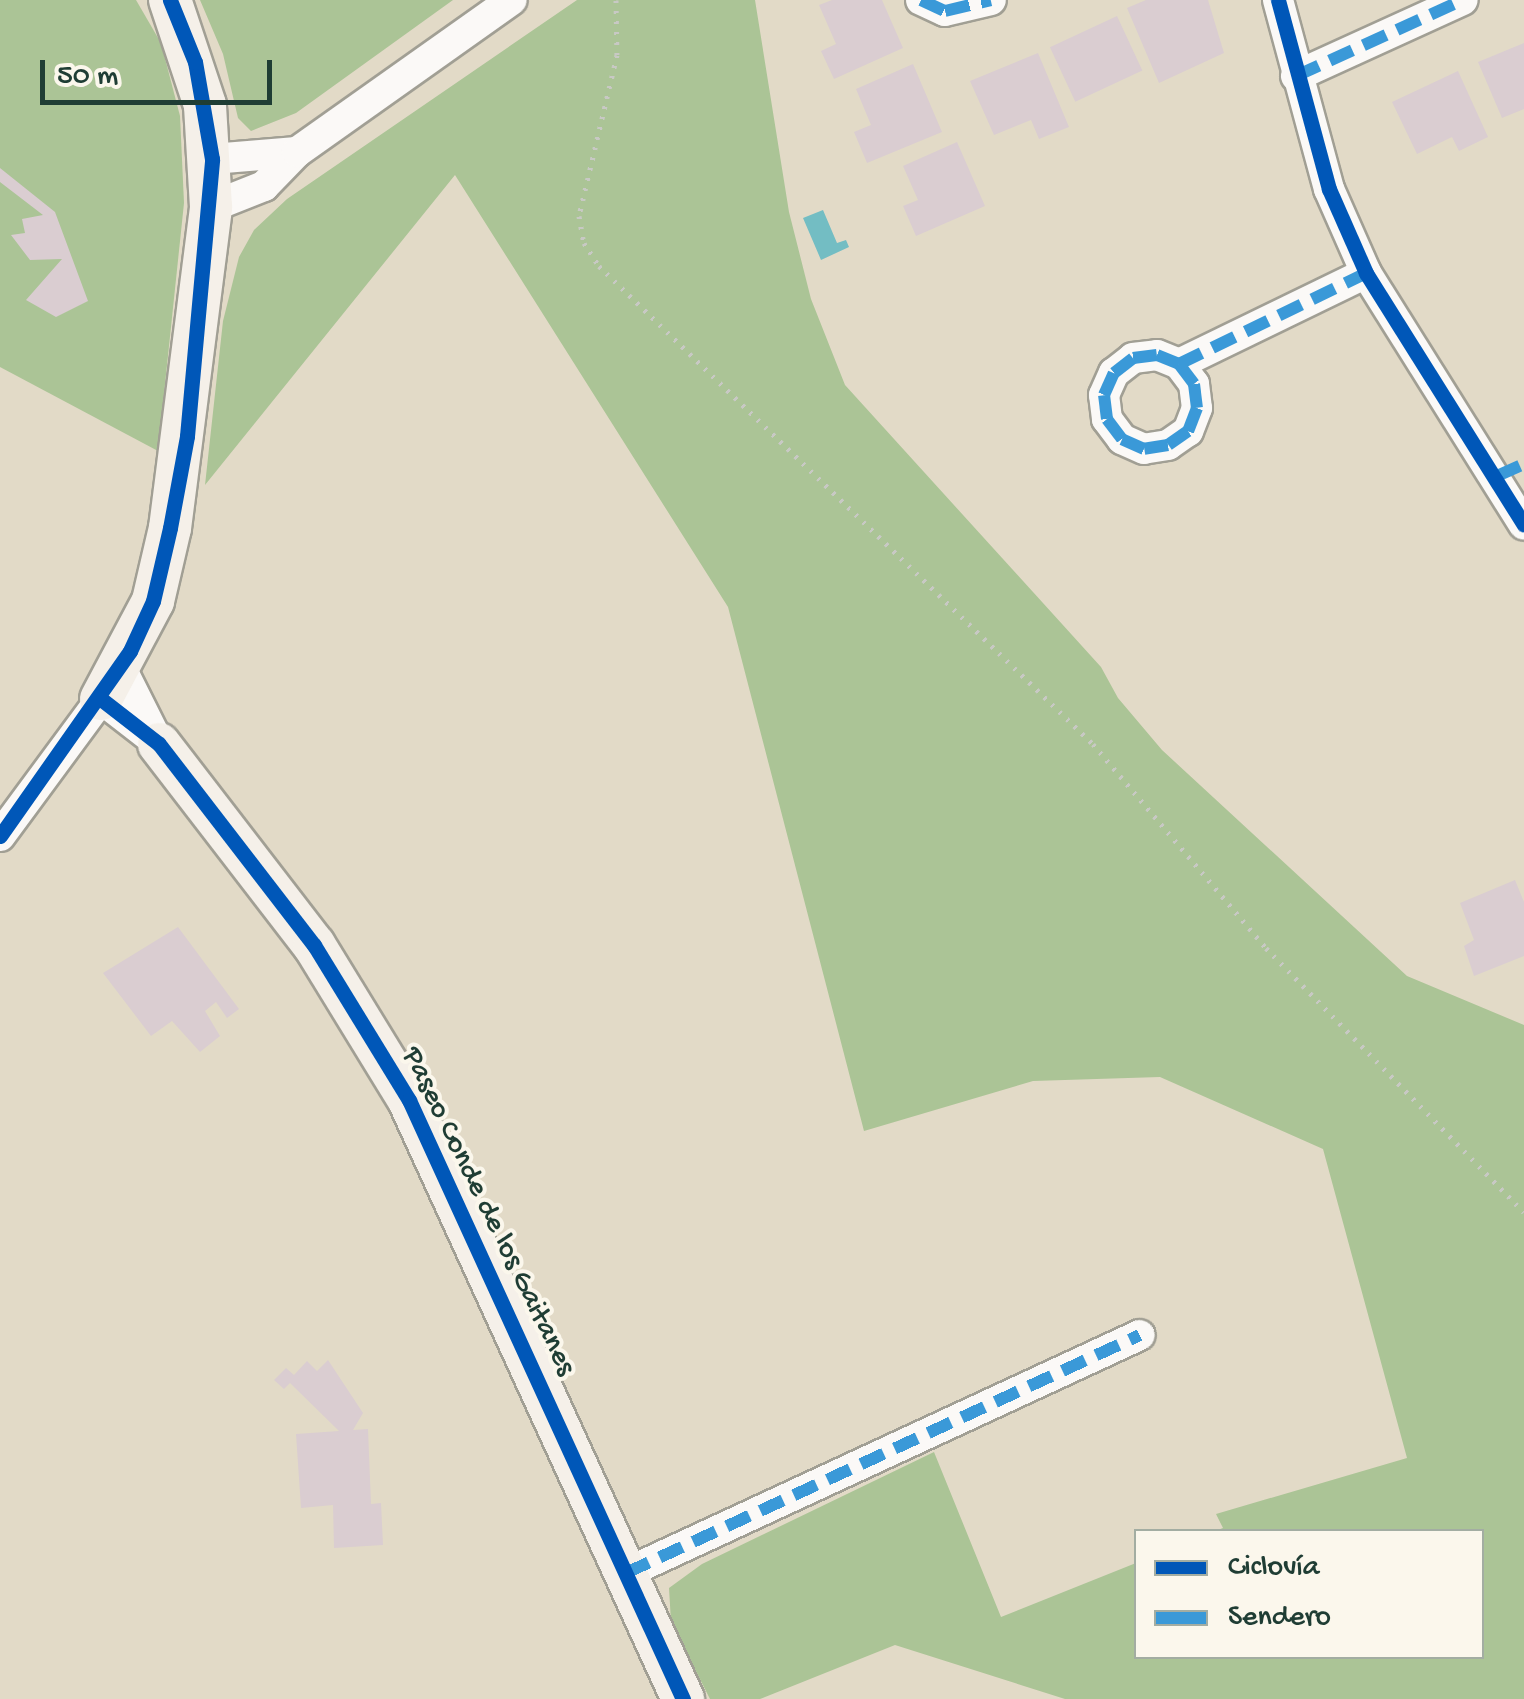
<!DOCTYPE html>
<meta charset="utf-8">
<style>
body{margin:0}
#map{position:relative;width:1524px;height:1699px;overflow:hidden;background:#e2dac7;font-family:"Gochi Hand",sans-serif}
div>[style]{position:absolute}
.forest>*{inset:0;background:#abc496}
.water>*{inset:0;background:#73bdc3}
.building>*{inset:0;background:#dacdd1;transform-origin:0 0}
.path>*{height:5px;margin-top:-2.5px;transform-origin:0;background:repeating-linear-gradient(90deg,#c8c9c4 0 2.5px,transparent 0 10.5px)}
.roads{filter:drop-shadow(2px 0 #a19f94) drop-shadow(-2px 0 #a19f94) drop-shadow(0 2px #a19f94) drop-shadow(0 -2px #a19f94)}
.street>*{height:30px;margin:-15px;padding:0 15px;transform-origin:15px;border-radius:15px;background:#fbf9f7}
.secondary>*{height:42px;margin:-21px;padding:0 21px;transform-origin:21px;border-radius:21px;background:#f5f0e9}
.quiet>*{height:12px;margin-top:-6px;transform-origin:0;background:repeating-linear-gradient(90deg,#3a99d8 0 25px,transparent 0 37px)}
.cycleway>*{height:15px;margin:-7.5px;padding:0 7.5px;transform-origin:7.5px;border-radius:7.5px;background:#0057b8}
span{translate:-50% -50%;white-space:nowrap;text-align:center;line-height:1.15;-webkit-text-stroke:8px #fbf7ec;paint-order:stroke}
.street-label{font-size:30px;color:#1f3d34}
.legend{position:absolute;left:1134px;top:1529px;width:350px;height:130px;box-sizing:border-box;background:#fbf7ec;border:2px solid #a3ada2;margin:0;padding:12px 18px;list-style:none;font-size:30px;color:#1f3d34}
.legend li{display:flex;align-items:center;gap:20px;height:50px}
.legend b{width:50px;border:2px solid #a3ada2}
.scale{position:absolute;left:40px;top:60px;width:232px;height:45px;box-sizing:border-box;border:5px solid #1f3d34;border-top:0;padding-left:12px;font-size:30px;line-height:35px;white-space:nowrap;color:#1f3d34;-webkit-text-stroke:8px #fbf7ec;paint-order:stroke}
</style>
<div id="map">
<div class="forest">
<div style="clip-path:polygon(0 0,136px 0,161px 43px,180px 116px,184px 203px,158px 451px,0 367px)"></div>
<div style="clip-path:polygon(200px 0,453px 0,296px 113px,251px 131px,238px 118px,223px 54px)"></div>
<div style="clip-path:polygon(577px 0,755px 0,789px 212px,811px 299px,845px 385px,1101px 667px,1118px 698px,1162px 750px,1407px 976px,1524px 1025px,1524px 1699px,1065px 1699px,895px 1645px,760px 1699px,710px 1699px,671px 1622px,669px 1588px,702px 1564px,934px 1452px,1001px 1617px,1136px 1563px,1136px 1656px,1482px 1656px,1482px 1532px,1215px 1531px,1223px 1528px,1216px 1514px,1407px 1458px,1323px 1149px,1160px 1077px,1033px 1081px,864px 1131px,728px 607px,455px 175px,205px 485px,223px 321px,239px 257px,254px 230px,287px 199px)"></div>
</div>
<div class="water">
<div style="clip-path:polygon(823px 210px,837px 243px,846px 240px,849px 247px,821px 260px,803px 218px)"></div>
</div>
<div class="building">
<div style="clip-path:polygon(832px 0,882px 0,903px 48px,834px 79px,821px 51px,836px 44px,819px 5px)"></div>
<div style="clip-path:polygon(1146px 0,1208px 0,1224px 53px,1159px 83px,1127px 8px)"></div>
<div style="left:1117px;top:16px;width:60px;height:74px;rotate:65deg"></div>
<div style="clip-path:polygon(1524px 43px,1524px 109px,1502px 118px,1478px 62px)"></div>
<div style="clip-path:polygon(1038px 53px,1069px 127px,1039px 139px,1031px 120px,994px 135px,970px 81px)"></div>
<div style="clip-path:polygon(913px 64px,942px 132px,867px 163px,854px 132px,871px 125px,856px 89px)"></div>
<div style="clip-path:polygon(1458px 71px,1488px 137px,1459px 151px,1452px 137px,1417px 154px,1392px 102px)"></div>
<div style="clip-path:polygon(957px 142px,985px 206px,916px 236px,903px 206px,918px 200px,903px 166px)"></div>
<div style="clip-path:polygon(0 168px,55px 212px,88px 301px,56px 317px,26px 300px,62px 259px,30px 260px,11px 235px,25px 233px,22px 219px,43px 215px,0 182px)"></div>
<div style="clip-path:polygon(1515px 880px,1524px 902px,1524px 956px,1474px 976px,1464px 946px,1474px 940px,1460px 903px)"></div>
<div style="clip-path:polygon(178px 927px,239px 1009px,227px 1018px,216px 1002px,205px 1011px,220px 1036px,200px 1052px,172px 1021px,151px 1036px,103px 973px)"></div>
<div style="clip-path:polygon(328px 1360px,363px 1413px,353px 1430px,368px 1429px,371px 1504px,381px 1503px,383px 1545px,334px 1548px,333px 1505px,301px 1508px,296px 1434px,339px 1431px,290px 1383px,284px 1389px,274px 1380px,286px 1368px,294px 1375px,307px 1361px,317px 1371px)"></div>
</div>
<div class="path">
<div style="left:616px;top:0;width:55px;rotate:89deg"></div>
<div style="left:617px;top:55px;width:165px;rotate:103.3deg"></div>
<div style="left:579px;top:216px;width:27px;rotate:80deg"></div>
<div style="left:584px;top:243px;width:27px;rotate:57deg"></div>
<div style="left:599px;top:266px;width:687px;rotate:44.06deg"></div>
<div style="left:1093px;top:744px;width:267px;rotate:49.7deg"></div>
<div style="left:1266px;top:948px;width:369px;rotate:45.7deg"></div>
</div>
<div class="roads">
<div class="street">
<div style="left:921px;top:0;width:26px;rotate:25deg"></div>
<div style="left:945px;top:11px;width:47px;rotate:-13.4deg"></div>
<div style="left:1278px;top:0;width:196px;rotate:74.9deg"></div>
<div style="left:1329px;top:189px;width:92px;rotate:66.2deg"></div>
<div style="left:1366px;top:273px;width:297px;rotate:57.9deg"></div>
<div style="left:1296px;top:76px;width:183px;rotate:-24.5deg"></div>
<div style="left:212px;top:159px;width:85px;rotate:-4.7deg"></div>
<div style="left:211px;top:207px;width:57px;rotate:-21.6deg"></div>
<div style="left:264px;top:186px;width:47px;rotate:-45.9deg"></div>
<div style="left:297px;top:152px;width:263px;rotate:-35.3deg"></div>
<div style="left:1179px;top:364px;width:25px;rotate:53deg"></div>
<div style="left:1194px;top:384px;width:24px;rotate:83deg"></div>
<div style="left:1197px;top:408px;width:25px;rotate:111deg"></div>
<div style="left:1188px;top:431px;width:24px;rotate:145deg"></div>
<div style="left:1168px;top:445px;width:24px;rotate:171deg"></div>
<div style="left:1144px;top:449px;width:24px;rotate:-156deg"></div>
<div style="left:1122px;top:439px;width:25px;rotate:-127deg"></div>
<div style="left:1107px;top:419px;width:24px;rotate:-97deg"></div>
<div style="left:1104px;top:395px;width:24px;rotate:-66deg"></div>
<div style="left:1114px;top:373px;width:24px;rotate:-38deg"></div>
<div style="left:1133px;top:358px;width:24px;rotate:-7deg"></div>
<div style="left:1157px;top:355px;width:24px;rotate:22deg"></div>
<div style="left:1179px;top:364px;width:208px;rotate:-25.9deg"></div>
<div style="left:120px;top:666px;width:85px;rotate:63.4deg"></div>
<div style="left:0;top:836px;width:170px;rotate:-53.6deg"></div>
<div style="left:101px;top:699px;width:73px;rotate:37.8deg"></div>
<div style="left:626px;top:1573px;width:566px;rotate:-24.85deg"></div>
</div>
<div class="secondary">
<div style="left:101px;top:699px;width:111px;rotate:-62deg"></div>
<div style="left:153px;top:601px;width:75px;rotate:-76.9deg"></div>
<div style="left:170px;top:528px;width:324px;rotate:-82.7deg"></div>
<div style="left:211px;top:207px;width:102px;rotate:-93.4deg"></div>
<div style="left:205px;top:105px;width:111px;rotate:-108.4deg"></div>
<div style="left:159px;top:744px;width:254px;rotate:52.4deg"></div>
<div style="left:314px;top:945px;width:182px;rotate:58.5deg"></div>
<div style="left:409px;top:1100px;width:659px;rotate:65.42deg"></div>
</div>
</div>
<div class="quiet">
<div style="left:921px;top:0;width:26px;rotate:25deg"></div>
<div style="left:945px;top:11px;width:47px;rotate:-13.4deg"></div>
<div style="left:1296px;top:76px;width:183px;rotate:-24.5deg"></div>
<div style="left:1179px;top:364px;width:25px;rotate:53deg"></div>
<div style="left:1194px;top:384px;width:24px;rotate:83deg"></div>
<div style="left:1197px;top:408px;width:25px;rotate:111deg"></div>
<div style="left:1188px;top:431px;width:24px;rotate:145deg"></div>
<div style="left:1168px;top:445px;width:24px;rotate:171deg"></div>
<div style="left:1144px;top:449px;width:24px;rotate:-156deg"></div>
<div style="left:1122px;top:439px;width:25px;rotate:-127deg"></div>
<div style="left:1107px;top:419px;width:24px;rotate:-97deg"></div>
<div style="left:1104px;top:395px;width:24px;rotate:-66deg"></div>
<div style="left:1114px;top:373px;width:24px;rotate:-38deg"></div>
<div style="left:1133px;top:358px;width:24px;rotate:-7deg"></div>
<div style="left:1157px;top:355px;width:24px;rotate:22deg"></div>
<div style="left:1179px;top:364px;width:208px;rotate:-25.9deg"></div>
<div style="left:1497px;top:476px;width:30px;rotate:-24deg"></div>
<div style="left:626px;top:1573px;width:566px;rotate:-24.85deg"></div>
</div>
<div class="cycleway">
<div style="left:1278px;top:0;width:196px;rotate:74.9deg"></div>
<div style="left:1329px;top:189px;width:92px;rotate:66.2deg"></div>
<div style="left:1366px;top:273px;width:297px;rotate:57.9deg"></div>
<div style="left:101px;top:699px;width:73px;rotate:37.8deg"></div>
<div style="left:159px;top:744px;width:254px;rotate:52.4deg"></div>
<div style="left:314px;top:945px;width:182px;rotate:58.5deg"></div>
<div style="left:409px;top:1100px;width:659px;rotate:65.42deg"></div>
<div style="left:0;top:836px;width:226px;rotate:-54.9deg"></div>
<div style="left:130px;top:651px;width:55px;rotate:-65.3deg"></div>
<div style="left:153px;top:601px;width:75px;rotate:-76.9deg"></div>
<div style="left:170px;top:528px;width:94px;rotate:-79.5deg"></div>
<div style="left:187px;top:436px;width:278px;rotate:-84.8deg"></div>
<div style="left:212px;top:159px;width:98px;rotate:-99.9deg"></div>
<div style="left:195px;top:62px;width:67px;rotate:-112deg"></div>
</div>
<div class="street-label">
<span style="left:487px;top:1212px;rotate:64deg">Paseo Conde de los Gaitanes</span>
</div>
<ul class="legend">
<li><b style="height:12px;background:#0057b8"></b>Ciclovía</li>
<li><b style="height:12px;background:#3a99d8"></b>Sendero</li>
</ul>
<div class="scale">50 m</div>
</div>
